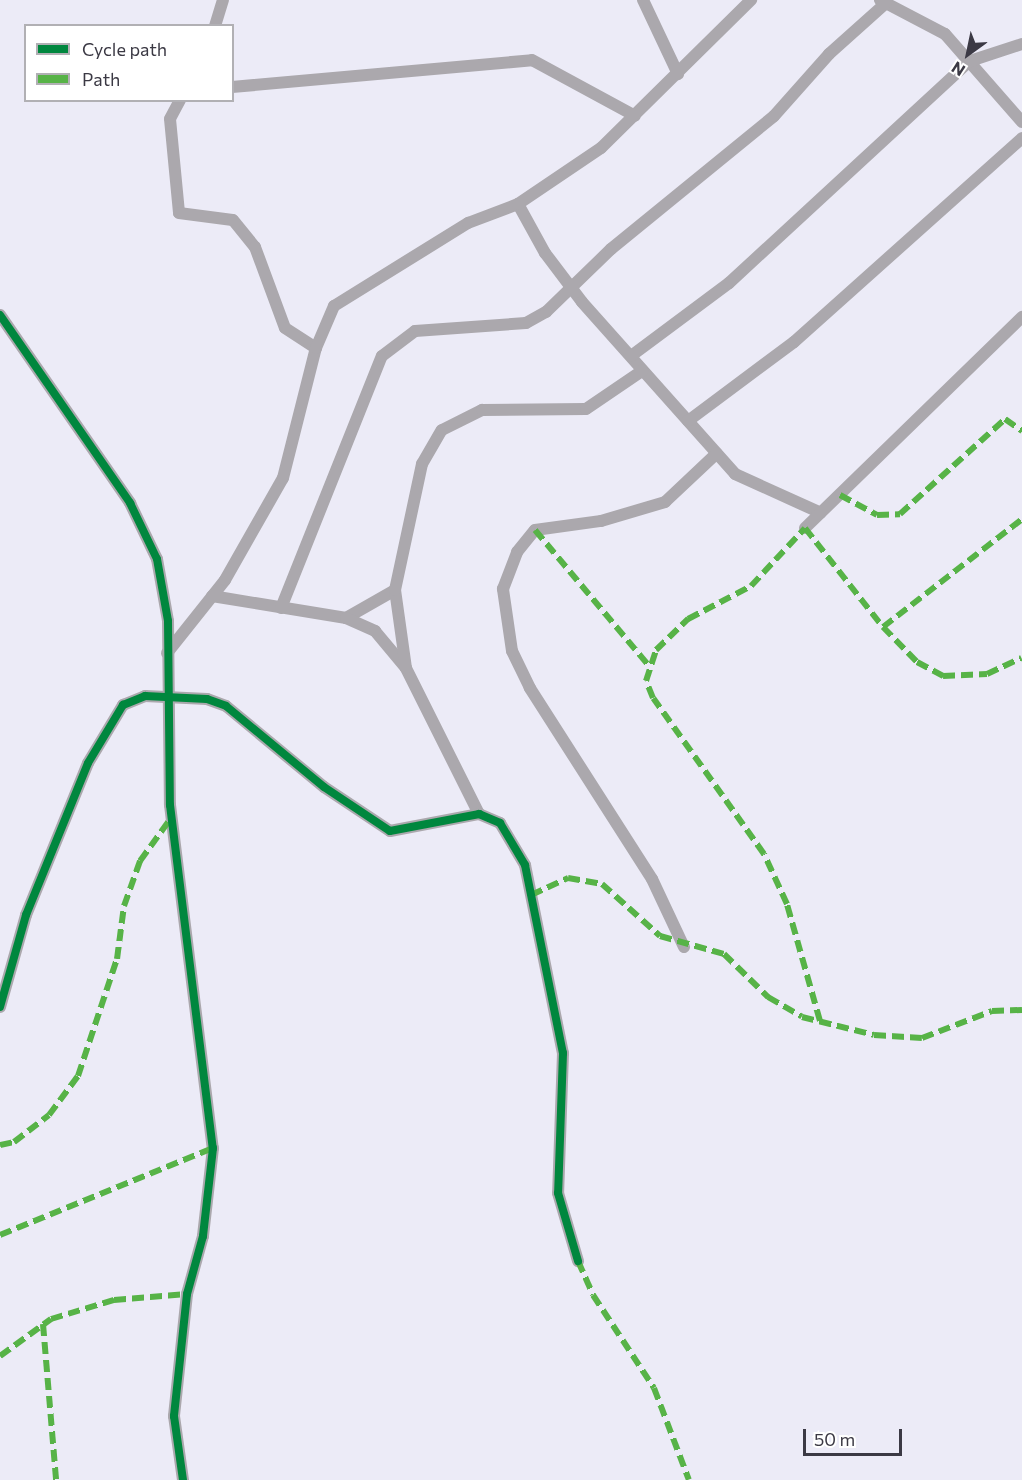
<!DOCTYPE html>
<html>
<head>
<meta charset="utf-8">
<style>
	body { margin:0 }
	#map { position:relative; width:1022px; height:1480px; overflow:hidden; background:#ecebf7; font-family:Commissioner,sans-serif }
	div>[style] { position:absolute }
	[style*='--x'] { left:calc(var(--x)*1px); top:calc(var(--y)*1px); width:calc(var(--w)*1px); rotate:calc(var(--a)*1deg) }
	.street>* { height:12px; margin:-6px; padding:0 6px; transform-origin:6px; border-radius:6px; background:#aba8ad }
	.quiet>* { height:6px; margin-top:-3px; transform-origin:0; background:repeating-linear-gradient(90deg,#57b347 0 12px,transparent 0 18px) }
	.cycleway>* { height:8px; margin:-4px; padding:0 4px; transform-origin:4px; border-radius:4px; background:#00873e }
	span { translate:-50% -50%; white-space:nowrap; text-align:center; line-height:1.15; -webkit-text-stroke:4.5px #fff; paint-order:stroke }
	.legend { position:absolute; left:24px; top:24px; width:210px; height:78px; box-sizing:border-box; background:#fff; border:2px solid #b1b0b4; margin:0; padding:8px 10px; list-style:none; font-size:18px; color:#3b3944 }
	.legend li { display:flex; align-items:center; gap:12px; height:30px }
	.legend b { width:30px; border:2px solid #b1b0b4 }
	.north { position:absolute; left:938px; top:24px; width:60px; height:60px; -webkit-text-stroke:4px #fff; paint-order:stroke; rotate:213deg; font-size:16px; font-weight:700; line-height:24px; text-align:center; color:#3b3944 }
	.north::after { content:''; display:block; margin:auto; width:21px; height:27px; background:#3b3944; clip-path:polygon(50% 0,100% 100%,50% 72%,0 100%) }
	.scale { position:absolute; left:803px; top:1429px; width:99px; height:27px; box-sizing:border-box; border:3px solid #3b3944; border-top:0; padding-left:8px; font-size:18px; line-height:21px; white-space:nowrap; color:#3b3944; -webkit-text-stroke:4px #fff; paint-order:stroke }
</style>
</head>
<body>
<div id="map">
	<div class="street">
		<div style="--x:643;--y:0;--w:82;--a:64.7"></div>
		<div style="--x:880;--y:0;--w:73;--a:27.6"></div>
		<div style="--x:945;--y:34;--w:117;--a:48.8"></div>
		<div style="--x:215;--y:26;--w:27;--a:-73"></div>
		<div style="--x:232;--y:87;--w:301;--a:-5.1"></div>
		<div style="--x:532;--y:60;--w:117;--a:28.5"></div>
		<div style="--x:180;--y:100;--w:21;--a:118"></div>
		<div style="--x:170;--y:119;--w:94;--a:84.5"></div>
		<div style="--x:179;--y:213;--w:54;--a:7.4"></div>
		<div style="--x:233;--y:220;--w:35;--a:51"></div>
		<div style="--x:255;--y:247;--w:86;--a:69.7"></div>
		<div style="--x:285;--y:328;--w:37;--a:33"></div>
		<div style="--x:518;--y:204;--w:56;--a:61.1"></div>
		<div style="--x:545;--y:253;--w:61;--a:52.9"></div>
		<div style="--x:582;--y:302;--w:230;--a:48.3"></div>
		<div style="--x:735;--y:474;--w:94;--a:24.4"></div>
		<div style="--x:0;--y:315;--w:229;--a:55.3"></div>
		<div style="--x:130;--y:503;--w:62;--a:64.3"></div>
		<div style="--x:157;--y:559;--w:63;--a:79.9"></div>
		<div style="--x:168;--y:621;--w:184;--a:89.4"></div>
		<div style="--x:170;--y:805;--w:346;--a:82.9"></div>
		<div style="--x:213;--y:1148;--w:89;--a:96.5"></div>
		<div style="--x:203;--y:1236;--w:60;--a:105.4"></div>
		<div style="--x:187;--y:1294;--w:123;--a:96.1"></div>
		<div style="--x:174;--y:1416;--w:65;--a:82"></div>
		<div style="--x:631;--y:356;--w:122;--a:-36.7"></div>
		<div style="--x:729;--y:283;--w:328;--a:-42.7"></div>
		<div style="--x:970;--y:61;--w:55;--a:-18.1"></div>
		<div style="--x:688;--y:421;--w:132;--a:-36.7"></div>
		<div style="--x:794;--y:342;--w:306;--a:-41.8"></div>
		<div style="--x:805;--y:528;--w:303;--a:-44.2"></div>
		<div style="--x:212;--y:596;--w:136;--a:9.3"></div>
		<div style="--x:346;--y:618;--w:56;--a:-29.7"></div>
		<div style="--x:281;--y:608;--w:271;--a:-68.2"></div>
		<div style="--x:382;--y:356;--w:41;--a:-37.1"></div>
		<div style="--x:415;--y:331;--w:111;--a:-4.1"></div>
		<div style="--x:526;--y:323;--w:23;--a:-29"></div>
		<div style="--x:546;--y:312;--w:91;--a:-44.1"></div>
		<div style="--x:611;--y:249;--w:210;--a:-39.2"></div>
		<div style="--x:774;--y:116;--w:83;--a:-48.4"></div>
		<div style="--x:829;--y:54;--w:76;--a:-41.8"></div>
		<div style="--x:346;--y:618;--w:32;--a:24"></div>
		<div style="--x:375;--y:631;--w:48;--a:50"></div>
		<div style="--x:167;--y:653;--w:93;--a:-51.5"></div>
		<div style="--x:225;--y:580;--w:117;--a:-60.4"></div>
		<div style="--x:283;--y:478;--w:134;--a:-75.8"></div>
		<div style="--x:316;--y:348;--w:46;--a:-66.8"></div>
		<div style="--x:334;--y:306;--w:158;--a:-31.8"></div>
		<div style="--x:468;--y:223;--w:53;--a:-20.8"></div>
		<div style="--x:518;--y:204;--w:100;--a:-34"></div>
		<div style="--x:601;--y:148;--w:211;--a:-44.6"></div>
		<div style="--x:479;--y:814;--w:163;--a:-116.6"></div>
		<div style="--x:406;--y:668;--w:79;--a:-98"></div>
		<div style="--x:395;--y:590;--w:129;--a:-77.9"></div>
		<div style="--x:422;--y:464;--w:39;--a:-60"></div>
		<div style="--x:442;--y:430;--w:45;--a:-26.6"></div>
		<div style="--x:482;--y:410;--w:104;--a:-0.6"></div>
		<div style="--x:586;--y:409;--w:68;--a:-34.2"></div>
		<div style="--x:684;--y:947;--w:75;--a:-115.2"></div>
		<div style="--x:652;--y:879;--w:227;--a:-122.6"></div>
		<div style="--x:530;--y:688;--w:41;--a:-115.9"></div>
		<div style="--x:512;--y:651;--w:63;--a:-98.3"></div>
		<div style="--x:503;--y:589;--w:40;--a:-69"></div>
		<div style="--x:517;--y:552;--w:28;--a:-51"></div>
		<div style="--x:535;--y:530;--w:67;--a:-7.8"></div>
		<div style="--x:601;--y:521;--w:67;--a:-16.5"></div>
		<div style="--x:665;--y:502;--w:71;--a:-43.3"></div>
		<div style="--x:0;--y:1007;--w:96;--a:-74.2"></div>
		<div style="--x:26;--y:915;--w:164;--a:-67.8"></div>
		<div style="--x:88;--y:763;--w:68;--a:-58.9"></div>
		<div style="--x:123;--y:705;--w:24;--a:-22"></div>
		<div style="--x:145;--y:696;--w:62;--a:2.8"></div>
		<div style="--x:207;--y:699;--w:20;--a:20"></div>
		<div style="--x:226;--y:706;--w:127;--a:39.6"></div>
		<div style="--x:324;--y:787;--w:79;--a:33.7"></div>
		<div style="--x:390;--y:831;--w:91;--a:-10.8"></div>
		<div style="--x:479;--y:814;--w:23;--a:23"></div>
		<div style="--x:500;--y:823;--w:49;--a:59.2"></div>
		<div style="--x:525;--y:865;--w:192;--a:78.6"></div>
		<div style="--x:563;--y:1053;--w:140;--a:92"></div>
		<div style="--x:558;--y:1193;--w:71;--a:73.6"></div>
	</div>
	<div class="quiet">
		<div style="--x:840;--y:495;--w:42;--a:28.4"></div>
		<div style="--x:877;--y:515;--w:23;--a:-2"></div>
		<div style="--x:900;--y:514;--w:142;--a:-42.1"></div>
		<div style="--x:1005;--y:419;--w:21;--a:35"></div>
		<div style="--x:535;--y:530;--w:179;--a:50"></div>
		<div style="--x:883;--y:627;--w:49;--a:45.8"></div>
		<div style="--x:917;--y:662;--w:30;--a:28"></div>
		<div style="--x:943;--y:676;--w:44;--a:-2.6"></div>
		<div style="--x:987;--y:674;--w:38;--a:-25"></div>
		<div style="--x:531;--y:895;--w:41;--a:-24.7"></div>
		<div style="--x:568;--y:878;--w:35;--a:10"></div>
		<div style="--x:602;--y:884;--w:78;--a:41.9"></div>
		<div style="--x:660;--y:936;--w:66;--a:15.7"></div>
		<div style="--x:724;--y:954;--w:62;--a:44.3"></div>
		<div style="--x:768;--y:997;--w:39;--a:30"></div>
		<div style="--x:802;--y:1017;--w:74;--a:14"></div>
		<div style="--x:874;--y:1035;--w:48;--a:3.6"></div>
		<div style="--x:922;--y:1038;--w:75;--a:-21.1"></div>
		<div style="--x:992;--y:1011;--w:30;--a:-2"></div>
		<div style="--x:820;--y:1021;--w:122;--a:-105.8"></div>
		<div style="--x:787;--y:904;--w:55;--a:-114.7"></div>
		<div style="--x:764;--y:854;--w:191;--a:-125.4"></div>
		<div style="--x:653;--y:698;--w:18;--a:-112"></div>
		<div style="--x:646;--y:681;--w:33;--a:-72"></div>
		<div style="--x:656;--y:650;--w:45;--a:-44.1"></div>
		<div style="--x:688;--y:619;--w:71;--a:-27.6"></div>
		<div style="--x:751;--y:586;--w:79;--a:-47"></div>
		<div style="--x:805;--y:528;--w:126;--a:51.8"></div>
		<div style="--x:883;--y:627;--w:176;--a:-37.8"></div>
		<div style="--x:0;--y:1145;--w:14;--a:-12"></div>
		<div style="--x:14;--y:1142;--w:44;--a:-37.6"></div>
		<div style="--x:49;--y:1115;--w:49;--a:-53.4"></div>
		<div style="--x:78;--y:1076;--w:123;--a:-71.6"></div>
		<div style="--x:117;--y:959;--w:53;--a:-82.5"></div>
		<div style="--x:124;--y:906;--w:48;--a:-70.4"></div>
		<div style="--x:140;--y:861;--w:53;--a:-54.2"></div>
		<div style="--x:0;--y:1235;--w:230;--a:-22.2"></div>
		<div style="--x:578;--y:1261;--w:37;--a:66"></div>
		<div style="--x:593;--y:1295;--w:111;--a:56.7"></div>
		<div style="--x:654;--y:1388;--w:98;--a:69.2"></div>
		<div style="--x:43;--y:1324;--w:157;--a:85.2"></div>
		<div style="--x:0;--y:1356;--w:63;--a:-36"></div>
		<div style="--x:51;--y:1319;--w:66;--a:-16.8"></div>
		<div style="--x:114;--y:1300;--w:73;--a:-4.7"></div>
	</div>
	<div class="cycleway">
		<div style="--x:0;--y:315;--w:229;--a:55.3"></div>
		<div style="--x:130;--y:503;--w:62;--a:64.3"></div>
		<div style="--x:157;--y:559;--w:63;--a:79.9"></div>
		<div style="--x:168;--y:621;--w:184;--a:89.4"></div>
		<div style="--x:170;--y:805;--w:346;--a:82.9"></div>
		<div style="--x:213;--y:1148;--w:89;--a:96.5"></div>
		<div style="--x:203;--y:1236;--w:60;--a:105.4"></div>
		<div style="--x:187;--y:1294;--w:123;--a:96.1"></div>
		<div style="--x:174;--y:1416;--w:65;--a:82"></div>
		<div style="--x:0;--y:1007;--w:96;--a:-74.2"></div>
		<div style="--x:26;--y:915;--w:164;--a:-67.8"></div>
		<div style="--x:88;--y:763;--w:68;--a:-58.9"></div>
		<div style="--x:123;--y:705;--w:24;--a:-22"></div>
		<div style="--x:145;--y:696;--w:62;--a:2.8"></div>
		<div style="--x:207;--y:699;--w:20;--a:20"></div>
		<div style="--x:226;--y:706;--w:127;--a:39.6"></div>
		<div style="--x:324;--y:787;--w:79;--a:33.7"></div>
		<div style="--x:390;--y:831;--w:91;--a:-10.8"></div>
		<div style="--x:479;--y:814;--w:23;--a:23"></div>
		<div style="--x:500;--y:823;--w:49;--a:59.2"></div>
		<div style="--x:525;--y:865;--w:192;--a:78.6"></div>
		<div style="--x:563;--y:1053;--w:140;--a:92"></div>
		<div style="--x:558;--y:1193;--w:71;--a:73.6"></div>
	</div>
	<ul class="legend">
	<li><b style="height:8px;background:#00873e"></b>Cycle path</li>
	<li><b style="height:8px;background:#57b347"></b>Path</li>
	</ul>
	<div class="north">N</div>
	<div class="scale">50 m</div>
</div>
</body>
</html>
